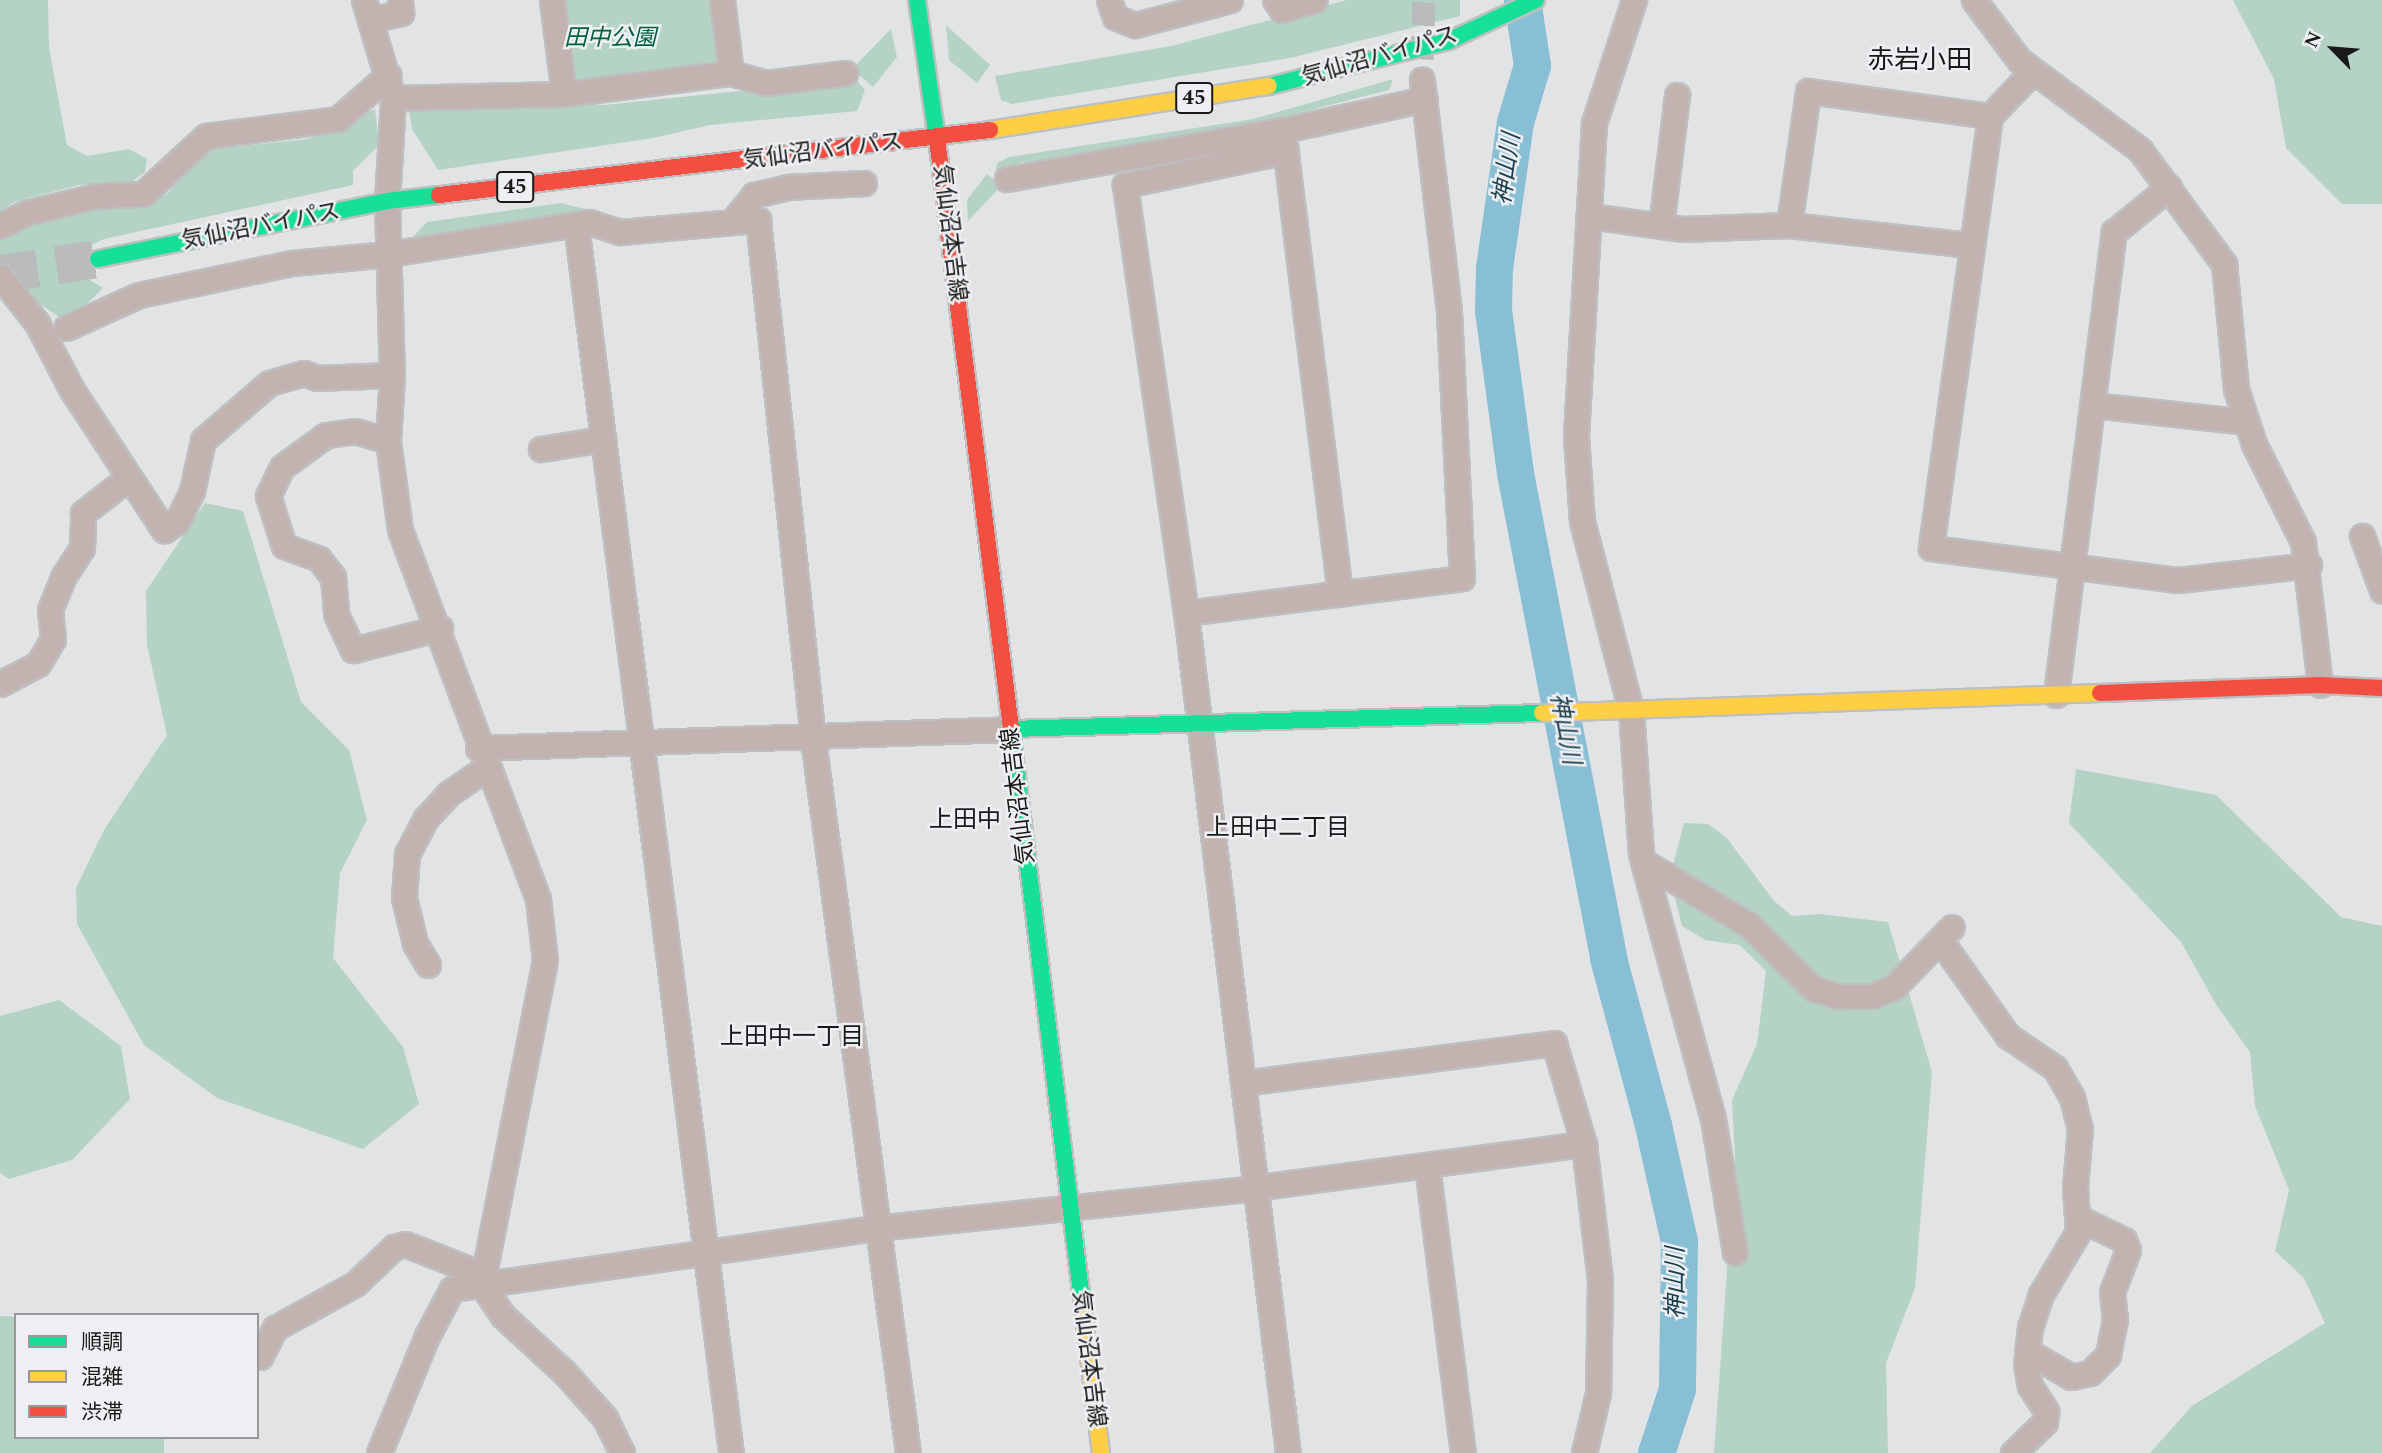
<!DOCTYPE html>
<html>
<head>
<meta charset="utf-8">
<style>
	body { margin:0 }
	#map { position:relative; width:2382px; height:1453px; overflow:hidden; background:#e2e3e4; font-family:Spectral,"Noto Sans JP",serif }
	div>[style] { position:absolute }
	[style*='--x'] { left:calc(var(--x)*1px); top:calc(var(--y)*1px); width:calc(var(--w)*1px); rotate:calc(var(--a)*1deg) }
	.green>* { inset:0; background:#b4d3c4 }
	.river>* { height:37px; margin:-18.5px; padding:0 18.5px; transform-origin:18.5px; border-radius:18.5px; background:#88bfd5 }
	.street-tunnel>* { height:23px; margin-top:-11.5px; transform-origin:0; background:repeating-linear-gradient(90deg,#babbbc 0 23px,transparent 0 34px) }
	.highway-tunnel>* { height:38px; margin-top:-19px; transform-origin:0; background:repeating-linear-gradient(90deg,#babbbc 0 38px,transparent 0 57px) }
	.roads { filter:drop-shadow(2px 0 #bebfc0) drop-shadow(-2px 0 #bebfc0) drop-shadow(0 2px #bebfc0) drop-shadow(0 -2px #bebfc0) }
	.street>* { height:23px; margin:-11.5px; padding:0 11.5px; transform-origin:11.5px; border-radius:11.5px; background:#c2b2b0 }
	.fast>* { height:16px; margin:-8px; padding:0 8px; transform-origin:8px; border-radius:8px; background:#16e098 }
	.slow>* { height:16px; margin:-8px; padding:0 8px; transform-origin:8px; border-radius:8px; background:#ffcf43 }
	.jam>* { height:16px; margin:-8px; padding:0 8px; transform-origin:8px; border-radius:8px; background:#f24e42 }
	span { translate:-50% -50%; white-space:nowrap; text-align:center; line-height:1.15; -webkit-text-stroke:5px #eeeff2; paint-order:stroke }
	.shield-label span { padding:2px 5px; background:#eeeff2; border:2px solid; border-radius:5px; -webkit-text-stroke-width:0 }
	.shield-label { font-size:21px; color:#19191a; font-weight:700 }
	.park-label { font-size:23px; color:#006141; font-style:italic }
	.street-label { font-size:23px; color:#19191a }
	.water-label { font-size:24px; color:#1b3f4c; font-style:italic }
	.neighbourhood-label { font-size:24px; color:#19191a }
	.quarter-label { font-size:26px; color:#19191a }
	.legend { position:absolute; left:14px; top:1313px; width:245px; height:126px; box-sizing:border-box; background:#eeeff2; border:2px solid #99999c; margin:0; padding:9px 12px; list-style:none; font-size:21px; color:#19191a }
	.legend li { display:flex; align-items:center; gap:14px; height:35px }
	.legend b { width:35px; border:2px solid #99999c }
	.north { position:absolute; left:2298px; top:14px; width:70px; height:70px; -webkit-text-stroke:5px #eeeff2; paint-order:stroke; rotate:295deg; font-size:19px; font-weight:700; line-height:28px; text-align:center; color:#19191a }
	.north::after { content:''; display:block; margin:auto; width:24px; height:32px; background:#19191a; clip-path:polygon(50% 0,100% 100%,50% 72%,0 100%) }
</style>
</head>
<body>
<div id="map">
	<div class="green">
		<div style="clip-path:polygon(0 0,48px 0,49px 48px,67px 145px,87px 156px,129px 149px,147px 159px,145px 172px,130px 183px,79px 185px,14px 202px,0 212px)"></div>
		<div style="clip-path:polygon(563px 0,716px 0,724px 63px,572px 83px)"></div>
		<div style="clip-path:polygon(1347px 0,1460px 0,1460px 16px,1290px 58px,1012px 104px,1001px 100px,995px 76px,1171px 46px)"></div>
		<div style="clip-path:polygon(2233px 0,2382px 0,2382px 204px,2342px 204px,2286px 148px,2274px 79px)"></div>
		<div style="clip-path:polygon(946px 25px,990px 65px,977px 83px,949px 60px)"></div>
		<div style="clip-path:polygon(891px 29px,897px 57px,873px 87px,852px 69px)"></div>
		<div style="clip-path:polygon(853px 76px,865px 90px,857px 111px,710px 125px,653px 138px,438px 170px,412px 129px,409px 110px,559px 102px,604px 105px,838px 81px)"></div>
		<div style="clip-path:polygon(1393px 79px,1389px 90px,1275px 119px,1064px 161px,1022px 162px,1003px 173px,996px 170px,997px 163px,1009px 157px,1253px 119px)"></div>
		<div style="clip-path:polygon(375px 109px,379px 145px,353px 171px,353px 185px,104px 239px,79px 251px,75px 271px,103px 288px,68px 323px,28px 296px,0 255px,0 238px,9px 221px,166px 195px,205px 150px,308px 139px)"></div>
		<div style="clip-path:polygon(987px 174px,1001px 186px,968px 221px,967px 200px)"></div>
		<div style="clip-path:polygon(561px 203px,597px 212px,411px 239px,427px 222px)"></div>
		<div style="clip-path:polygon(205px 503px,243px 511px,301px 702px,349px 750px,367px 820px,340px 873px,333px 958px,403px 1047px,419px 1104px,363px 1149px,217px 1098px,144px 1045px,77px 924px,76px 888px,104px 830px,167px 735px,147px 645px,146px 591px)"></div>
		<div style="clip-path:polygon(2076px 769px,2216px 795px,2341px 917px,2382px 926px,2382px 1453px,2150px 1453px,2192px 1406px,2325px 1323px,2304px 1278px,2275px 1251px,2289px 1190px,2255px 1106px,2250px 1052px,2217px 1006px,2181px 942px,2069px 823px)"></div>
		<div style="clip-path:polygon(1684px 823px,1708px 824px,1726px 837px,1774px 901px,1792px 916px,1820px 914px,1888px 922px,1932px 1072px,1915px 1288px,1886px 1363px,1888px 1453px,1714px 1453px,1735px 1158px,1732px 1100px,1757px 1044px,1766px 971px,1740px 945px,1705px 940px,1682px 926px,1670px 876px)"></div>
		<div style="clip-path:polygon(59px 1000px,121px 1046px,130px 1099px,72px 1160px,9px 1179px,0 1173px,0 1016px)"></div>
		<div style="clip-path:polygon(0 1316px,16px 1317px,16px 1437px,164px 1437px,164px 1453px,0 1453px)"></div>
	</div>
	<div class="river">
		<div style="--x:1522;--y:0;--w:66;--a:81.3"></div>
		<div style="--x:1532;--y:65;--w:59;--a:106.6"></div>
		<div style="--x:1515;--y:122;--w:147;--a:98.2"></div>
		<div style="--x:1494;--y:267;--w:43;--a:91.3"></div>
		<div style="--x:1493;--y:310;--w:164;--a:82.3"></div>
		<div style="--x:1515;--y:473;--w:494;--a:79.1"></div>
		<div style="--x:1608;--y:958;--w:173;--a:74.9"></div>
		<div style="--x:1653;--y:1125;--w:119;--a:77.4"></div>
		<div style="--x:1679;--y:1241;--w:148;--a:90.8"></div>
		<div style="--x:1677;--y:1389;--w:67;--a:108.2"></div>
	</div>
	<div class="street-tunnel">
		<div style="--x:1422;--y:59;--w:59;--a:-88.1"></div>
	</div>
	<div class="highway-tunnel">
		<div style="--x:0;--y:274;--w:99;--a:-8.7"></div>
	</div>
	<div class="roads">
		<div class="street">
			<div style="--x:364;--y:0;--w:102;--a:73.5"></div>
			<div style="--x:393;--y:98;--w:103;--a:93.3"></div>
			<div style="--x:387;--y:201;--w:174;--a:88.4"></div>
			<div style="--x:392;--y:375;--w:66;--a:93.5"></div>
			<div style="--x:388;--y:441;--w:90;--a:82.3"></div>
			<div style="--x:400;--y:530;--w:394;--a:69.5"></div>
			<div style="--x:538;--y:899;--w:61;--a:83.5"></div>
			<div style="--x:545;--y:960;--w:331;--a:101"></div>
			<div style="--x:482;--y:1285;--w:37;--a:56"></div>
			<div style="--x:503;--y:1316;--w:83;--a:42.6"></div>
			<div style="--x:564;--y:1372;--w:62;--a:48.3"></div>
			<div style="--x:605;--y:1418;--w:39;--a:64"></div>
			<div style="--x:1109;--y:0;--w:18;--a:71"></div>
			<div style="--x:1115;--y:17;--w:22;--a:22"></div>
			<div style="--x:1135;--y:25;--w:98;--a:-14.7"></div>
			<div style="--x:1275;--y:0;--w:12;--a:55"></div>
			<div style="--x:1282;--y:10;--w:34;--a:-17"></div>
			<div style="--x:1634;--y:0;--w:129;--a:108"></div>
			<div style="--x:1594;--y:123;--w:314;--a:93.3"></div>
			<div style="--x:1576;--y:436;--w:85;--a:86"></div>
			<div style="--x:1582;--y:521;--w:196;--a:75.5"></div>
			<div style="--x:1631;--y:711;--w:143;--a:86"></div>
			<div style="--x:1641;--y:854;--w:275;--a:74.8"></div>
			<div style="--x:1713;--y:1119;--w:135;--a:80.6"></div>
			<div style="--x:1974;--y:0;--w:75;--a:53.1"></div>
			<div style="--x:2019;--y:60;--w:151;--a:36.6"></div>
			<div style="--x:2140;--y:150;--w:142;--a:53.6"></div>
			<div style="--x:2224;--y:264;--w:126;--a:84.5"></div>
			<div style="--x:2236;--y:389;--w:58;--a:71.9"></div>
			<div style="--x:2254;--y:444;--w:110;--a:63.4"></div>
			<div style="--x:2303;--y:542;--w:144;--a:83.2"></div>
			<div style="--x:373;--y:19;--w:29;--a:-12"></div>
			<div style="--x:401;--y:13;--w:13;--a:-94"></div>
			<div style="--x:2033;--y:71;--w:62;--a:133.7"></div>
			<div style="--x:1990;--y:116;--w:436;--a:97.8"></div>
			<div style="--x:1931;--y:548;--w:249;--a:7.4"></div>
			<div style="--x:2178;--y:580;--w:132;--a:-6.5"></div>
			<div style="--x:731;--y:73;--w:36;--a:16"></div>
			<div style="--x:766;--y:83;--w:80;--a:-7.2"></div>
			<div style="--x:564;--y:94;--w:168;--a:-7.2"></div>
			<div style="--x:731;--y:73;--w:74;--a:-97"></div>
			<div style="--x:393;--y:98;--w:171;--a:-1.3"></div>
			<div style="--x:564;--y:94;--w:95;--a:-97.3"></div>
			<div style="--x:1286;--y:151;--w:165;--a:168.1"></div>
			<div style="--x:1125;--y:185;--w:432;--a:81.9"></div>
			<div style="--x:1186;--y:613;--w:846;--a:83.08"></div>
			<div style="--x:1007;--y:179;--w:280;--a:-10.1"></div>
			<div style="--x:1590;--y:216;--w:93;--a:8"></div>
			<div style="--x:1682;--y:229;--w:107;--a:-2.1"></div>
			<div style="--x:1789;--y:225;--w:183;--a:6.3"></div>
			<div style="--x:732;--y:222;--w:35;--a:-51"></div>
			<div style="--x:754;--y:195;--w:35;--a:-13"></div>
			<div style="--x:788;--y:187;--w:76;--a:-3"></div>
			<div style="--x:576;--y:224;--w:1239;--a:82.81"></div>
			<div style="--x:1789;--y:225;--w:135;--a:-81.9"></div>
			<div style="--x:1808;--y:91;--w:184;--a:7.8"></div>
			<div style="--x:0;--y:226;--w:29;--a:-27"></div>
			<div style="--x:26;--y:213;--w:71;--a:-13.8"></div>
			<div style="--x:95;--y:196;--w:48;--a:-2.4"></div>
			<div style="--x:143;--y:194;--w:86;--a:-42.6"></div>
			<div style="--x:206;--y:136;--w:133;--a:-7.3"></div>
			<div style="--x:338;--y:119;--w:67;--a:-41.3"></div>
			<div style="--x:1661;--y:226;--w:132;--a:-83"></div>
			<div style="--x:0;--y:276;--w:60;--a:51.8"></div>
			<div style="--x:37;--y:323;--w:76;--a:62.4"></div>
			<div style="--x:72;--y:390;--w:168;--a:56.7"></div>
			<div style="--x:164;--y:530;--w:15;--a:-32"></div>
			<div style="--x:177;--y:522;--w:34;--a:-64"></div>
			<div style="--x:192;--y:491;--w:52;--a:-77.8"></div>
			<div style="--x:203;--y:440;--w:87;--a:-40.8"></div>
			<div style="--x:269;--y:383;--w:36;--a:-16"></div>
			<div style="--x:304;--y:373;--w:14;--a:21"></div>
			<div style="--x:317;--y:378;--w:75;--a:-2.3"></div>
			<div style="--x:66;--y:328;--w:80;--a:-24.3"></div>
			<div style="--x:139;--y:295;--w:156;--a:-11.8"></div>
			<div style="--x:292;--y:263;--w:97;--a:-5.3"></div>
			<div style="--x:389;--y:254;--w:203;--a:-9.1"></div>
			<div style="--x:589;--y:222;--w:33;--a:18"></div>
			<div style="--x:620;--y:232;--w:139;--a:-5"></div>
			<div style="--x:758;--y:220;--w:522;--a:83.95"></div>
			<div style="--x:813;--y:739;--w:720;--a:82.42"></div>
			<div style="--x:2093;--y:405;--w:154;--a:6.3"></div>
			<div style="--x:388;--y:441;--w:34;--a:-163"></div>
			<div style="--x:355;--y:431;--w:29;--a:172"></div>
			<div style="--x:326;--y:435;--w:54;--a:144"></div>
			<div style="--x:282;--y:467;--w:32;--a:116"></div>
			<div style="--x:268;--y:496;--w:52;--a:72.3"></div>
			<div style="--x:284;--y:546;--w:37;--a:20"></div>
			<div style="--x:319;--y:559;--w:23;--a:52"></div>
			<div style="--x:333;--y:577;--w:37;--a:85"></div>
			<div style="--x:336;--y:614;--w:40;--a:65"></div>
			<div style="--x:353;--y:650;--w:90;--a:-14.2"></div>
			<div style="--x:541;--y:449;--w:63;--a:-9.2"></div>
			<div style="--x:2362;--y:536;--w:58;--a:69.7"></div>
			<div style="--x:1340;--y:594;--w:467;--a:-97"></div>
			<div style="--x:1283;--y:130;--w:145;--a:-12.3"></div>
			<div style="--x:1186;--y:613;--w:278;--a:-7.2"></div>
			<div style="--x:1462;--y:578;--w:267;--a:-92.8"></div>
			<div style="--x:1449;--y:311;--w:233;--a:-96.7"></div>
			<div style="--x:0;--y:684;--w:43;--a:-27.8"></div>
			<div style="--x:38;--y:664;--w:29;--a:-59"></div>
			<div style="--x:53;--y:639;--w:29;--a:-96"></div>
			<div style="--x:50;--y:610;--w:35;--a:-68"></div>
			<div style="--x:63;--y:577;--w:35;--a:-57"></div>
			<div style="--x:82;--y:548;--w:35;--a:-88"></div>
			<div style="--x:83;--y:513;--w:58;--a:-38"></div>
			<div style="--x:2056;--y:695;--w:467;--a:-82.9"></div>
			<div style="--x:2114;--y:232;--w:71;--a:-39.3"></div>
			<div style="--x:478;--y:748;--w:533;--a:-2.04"></div>
			<div style="--x:1644;--y:862;--w:122;--a:31"></div>
			<div style="--x:1749;--y:925;--w:91;--a:44.6"></div>
			<div style="--x:1814;--y:989;--w:26;--a:16"></div>
			<div style="--x:1839;--y:996;--w:33;--a:0"></div>
			<div style="--x:1872;--y:996;--w:24;--a:-22"></div>
			<div style="--x:1894;--y:987;--w:83;--a:-46"></div>
			<div style="--x:1940;--y:940;--w:118;--a:54.7"></div>
			<div style="--x:2008;--y:1036;--w:57;--a:34.2"></div>
			<div style="--x:2055;--y:1068;--w:34;--a:60"></div>
			<div style="--x:2072;--y:1097;--w:32;--a:76"></div>
			<div style="--x:2080;--y:1128;--w:59;--a:94.8"></div>
			<div style="--x:2075;--y:1187;--w:45;--a:86.2"></div>
			<div style="--x:2078;--y:1232;--w:72;--a:120.8"></div>
			<div style="--x:2041;--y:1294;--w:35;--a:108"></div>
			<div style="--x:2030;--y:1327;--w:37;--a:96"></div>
			<div style="--x:2026;--y:1364;--w:22;--a:80"></div>
			<div style="--x:2030;--y:1386;--w:30;--a:57"></div>
			<div style="--x:2046;--y:1411;--w:11;--a:95"></div>
			<div style="--x:2045;--y:1422;--w:45;--a:135.9"></div>
			<div style="--x:428;--y:965;--w:26;--a:-121"></div>
			<div style="--x:415;--y:943;--w:46;--a:-103.7"></div>
			<div style="--x:404;--y:898;--w:44;--a:-86.1"></div>
			<div style="--x:407;--y:854;--w:41;--a:-62.2"></div>
			<div style="--x:426;--y:818;--w:33;--a:-47"></div>
			<div style="--x:448;--y:794;--w:46;--a:-34.4"></div>
			<div style="--x:1243;--y:1083;--w:314;--a:-7.3"></div>
			<div style="--x:1554;--y:1043;--w:105;--a:73.5"></div>
			<div style="--x:1584;--y:1144;--w:138;--a:83.3"></div>
			<div style="--x:1600;--y:1281;--w:112;--a:91"></div>
			<div style="--x:1598;--y:1393;--w:62;--a:103.1"></div>
			<div style="--x:1427;--y:1165;--w:290;--a:82.9"></div>
			<div style="--x:2027;--y:1351;--w:51;--a:30.6"></div>
			<div style="--x:2071;--y:1377;--w:19;--a:-12"></div>
			<div style="--x:2090;--y:1373;--w:25;--a:-45"></div>
			<div style="--x:2108;--y:1355;--w:36;--a:-79"></div>
			<div style="--x:2115;--y:1320;--w:28;--a:-96"></div>
			<div style="--x:2112;--y:1292;--w:45;--a:-69.1"></div>
			<div style="--x:2128;--y:1250;--w:11;--a:-112"></div>
			<div style="--x:2124;--y:1240;--w:51;--a:-154.4"></div>
			<div style="--x:260;--y:1357;--w:33;--a:-63"></div>
			<div style="--x:275;--y:1328;--w:91;--a:-28.8"></div>
			<div style="--x:355;--y:1284;--w:54;--a:-43.5"></div>
			<div style="--x:394;--y:1247;--w:11;--a:-15"></div>
			<div style="--x:405;--y:1244;--w:85;--a:21.4"></div>
			<div style="--x:379;--y:1453;--w:126;--a:-67.7"></div>
			<div style="--x:427;--y:1336;--w:53;--a:-62"></div>
			<div style="--x:452;--y:1289;--w:427;--a:-8.2"></div>
			<div style="--x:875;--y:1228;--w:380;--a:-6"></div>
			<div style="--x:1253;--y:1188;--w:334;--a:-7.6"></div>
		</div>
		<div class="fast">
			<div style="--x:917;--y:0;--w:140;--a:81.8"></div>
			<div style="--x:1269;--y:86;--w:185;--a:-14.1"></div>
			<div style="--x:1448;--y:41;--w:97;--a:-25"></div>
			<div style="--x:98;--y:259;--w:295;--a:-11.3"></div>
			<div style="--x:387;--y:201;--w:52;--a:-6.6"></div>
			<div style="--x:1011;--y:728;--w:594;--a:82.93"></div>
			<div style="--x:1011;--y:729;--w:531;--a:-1.73"></div>
		</div>
		<div class="slow">
			<div style="--x:990;--y:130;--w:282;--a:-9"></div>
			<div style="--x:1542;--y:713;--w:558;--a:-2.05"></div>
			<div style="--x:1084;--y:1317;--w:137;--a:82.9"></div>
		</div>
		<div class="jam">
			<div style="--x:937;--y:139;--w:594;--a:82.84"></div>
			<div style="--x:439;--y:195;--w:555;--a:-6.73"></div>
			<div style="--x:2100;--y:693;--w:220;--a:-2.1"></div>
			<div style="--x:2320;--y:685;--w:62;--a:2.8"></div>
		</div>
	</div>
	<div class="shield-label">
		<span style="left:1194px;top:98px">45</span>
		<span style="left:515px;top:187px">45</span>
	</div>
	<div class="park-label">
		<span style="left:610px;top:39px">田中公園</span>
	</div>
	<div class="street-label">
		<span style="left:1380px;top:57px;rotate:-16deg">気仙沼バイパス</span>
		<span style="left:823px;top:152px;rotate:-7deg">気仙沼バイパス</span>
		<span style="left:261px;top:227px;rotate:-11deg">気仙沼バイパス</span>
		<span style="left:949px;top:233px;rotate:83deg">気仙沼本吉線</span>
		<span style="left:1019px;top:796px;rotate:-97deg">気仙沼本吉線</span>
		<span style="left:1088px;top:1359px;rotate:83deg">気仙沼本吉線</span>
	</div>
	<div class="water-label">
		<span style="left:1508px;top:169px;rotate:-82deg">神山川</span>
		<span style="left:1564px;top:729px;rotate:79deg">神山川</span>
		<span style="left:1677px;top:1283px;rotate:-90deg">神山川</span>
	</div>
	<div class="neighbourhood-label">
		<span style="left:965px;top:821px">上田中</span>
		<span style="left:1278px;top:829px">上田中二丁目</span>
		<span style="left:792px;top:1038px">上田中一丁目</span>
	</div>
	<div class="quarter-label">
		<span style="left:1920px;top:61px">赤岩小田</span>
	</div>
	<ul class="legend">
	<li><b style="height:9px;background:#16e098"></b>順調</li>
	<li><b style="height:9px;background:#ffcf43"></b>混雑</li>
	<li><b style="height:9px;background:#f24e42"></b>渋滞</li>
	</ul>
	<div class="north">N</div>
</div>
</body>
</html>
